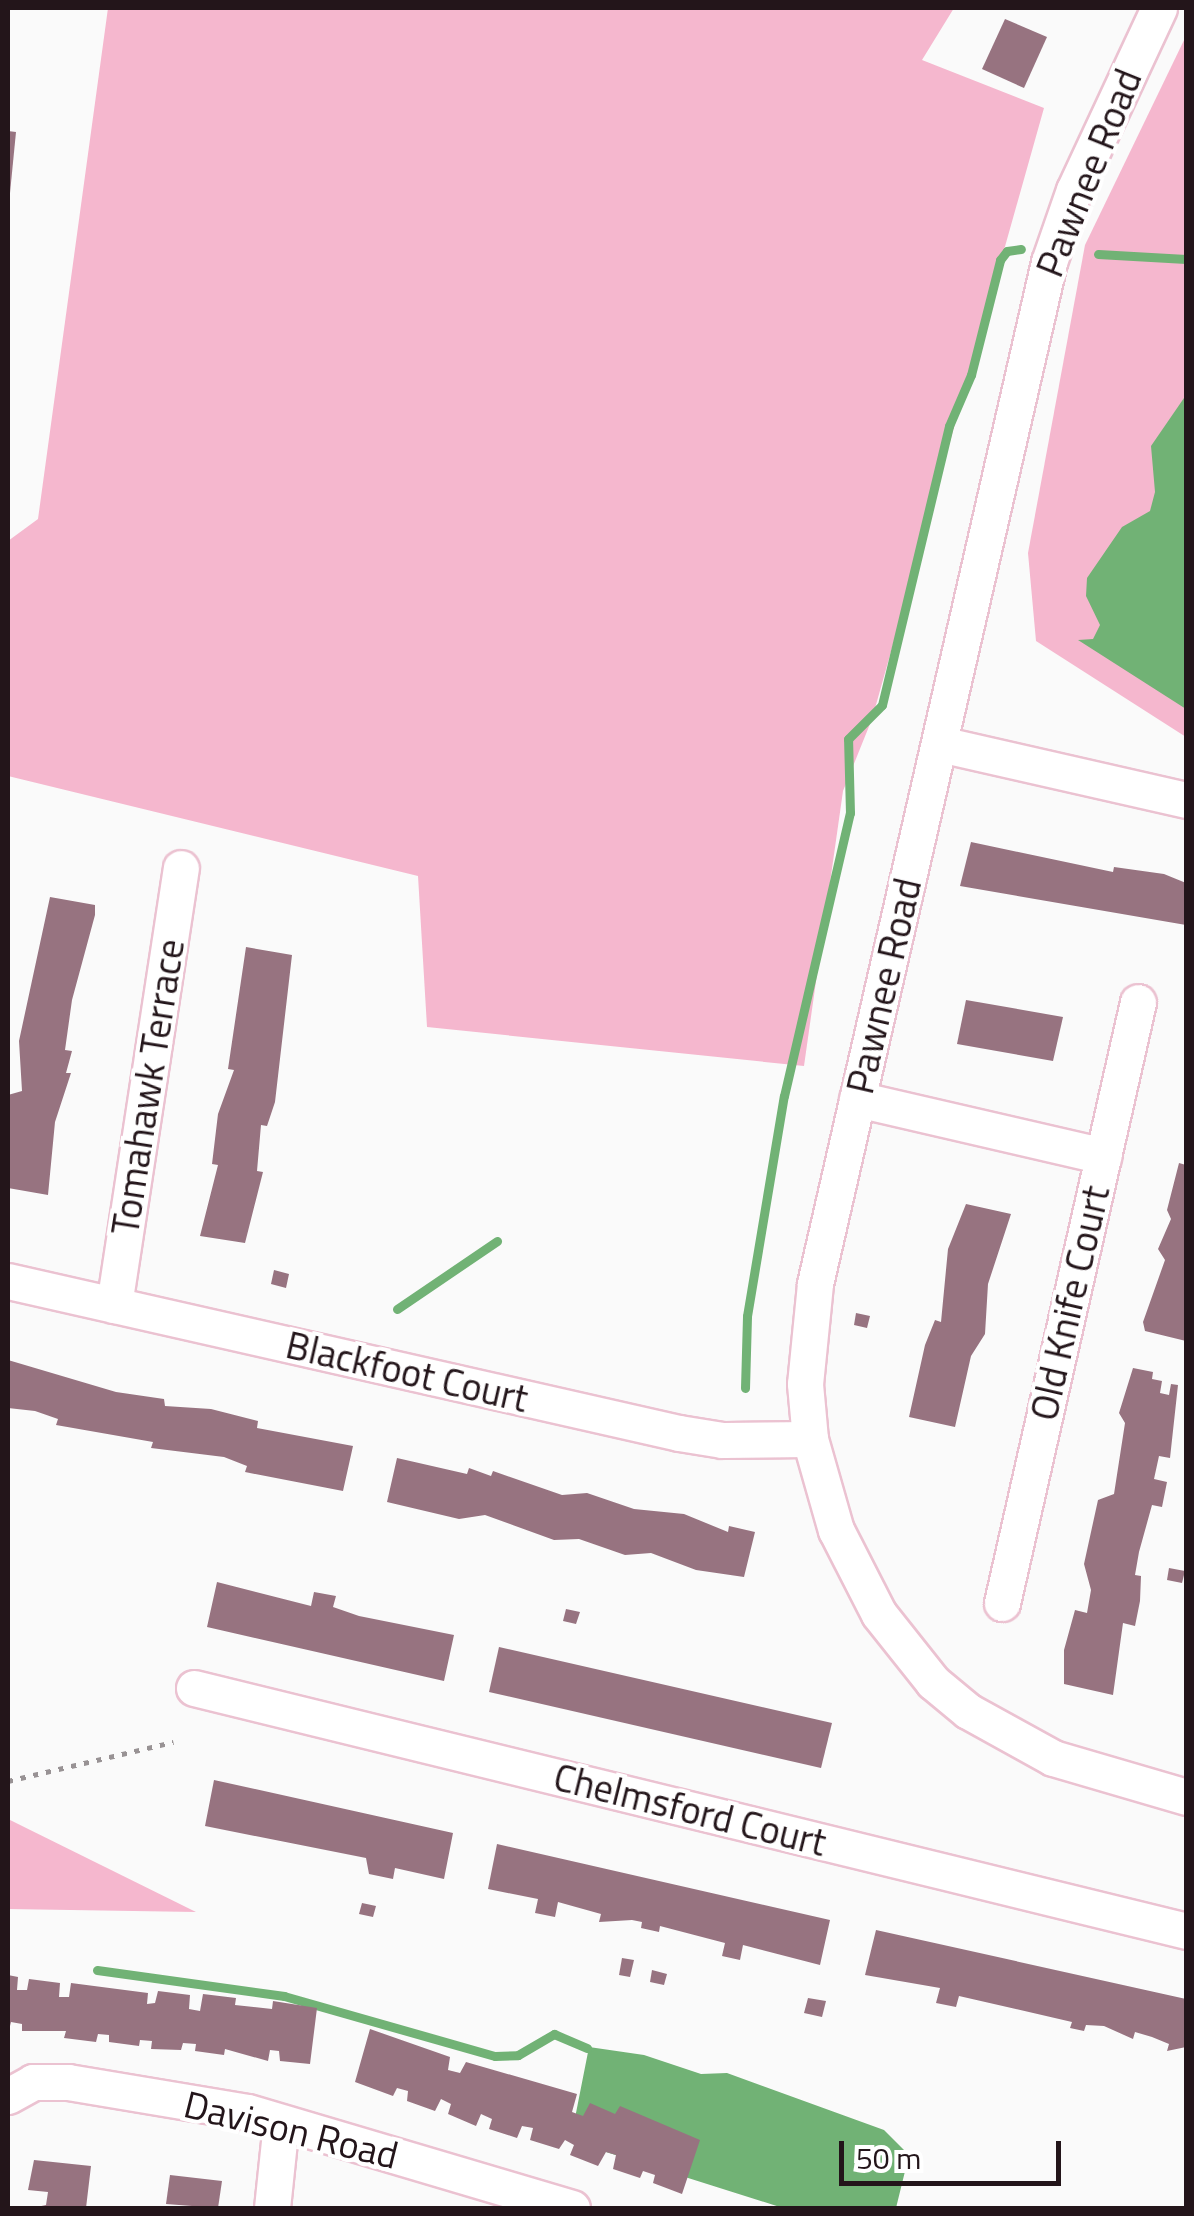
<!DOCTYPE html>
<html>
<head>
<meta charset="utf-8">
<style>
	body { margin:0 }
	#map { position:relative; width:1194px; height:2216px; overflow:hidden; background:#fafafa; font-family:"Titillium Web",sans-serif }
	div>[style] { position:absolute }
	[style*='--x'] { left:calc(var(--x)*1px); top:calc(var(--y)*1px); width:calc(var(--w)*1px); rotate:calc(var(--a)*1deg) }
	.green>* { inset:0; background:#f5b7ce }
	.water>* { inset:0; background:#71b275 }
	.stream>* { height:9px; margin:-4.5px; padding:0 4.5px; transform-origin:4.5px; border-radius:4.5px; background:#71b275 }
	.building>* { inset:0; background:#977380 }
	.path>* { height:5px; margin-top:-2.5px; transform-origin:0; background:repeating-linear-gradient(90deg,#989294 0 5px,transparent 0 13px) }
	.roads { filter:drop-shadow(2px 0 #ebc2d1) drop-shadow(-2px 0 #ebc2d1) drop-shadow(0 2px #ebc2d1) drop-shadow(0 -2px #ebc2d1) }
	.street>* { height:35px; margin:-17.5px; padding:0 17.5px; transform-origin:17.5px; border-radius:17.5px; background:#fff }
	span { translate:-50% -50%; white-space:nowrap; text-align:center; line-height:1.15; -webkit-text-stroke:8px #fff; paint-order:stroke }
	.street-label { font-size:38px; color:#23151a }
	.frame { position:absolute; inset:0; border:10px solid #23151a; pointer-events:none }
	.scale { position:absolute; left:839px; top:2141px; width:222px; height:45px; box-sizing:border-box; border:5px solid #23151a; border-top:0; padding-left:12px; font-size:30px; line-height:35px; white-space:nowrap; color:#23151a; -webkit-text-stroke:8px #fff; paint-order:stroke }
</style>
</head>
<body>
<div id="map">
	<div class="green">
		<div style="clip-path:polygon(108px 8px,954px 8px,922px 60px,1044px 108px,872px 719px,843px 791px,804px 1066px,427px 1027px,418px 876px,8px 776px,8px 541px,38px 519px)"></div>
		<div style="clip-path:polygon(1186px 36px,1186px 737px,1036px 641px,1028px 553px,1085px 245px)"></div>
		<div style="clip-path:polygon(8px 1819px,196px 1912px,8px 1909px)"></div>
	</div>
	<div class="water">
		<div style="clip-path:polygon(1184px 398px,1186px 400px,1186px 709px,1078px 640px,1093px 639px,1100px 625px,1086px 596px,1087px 578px,1122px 527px,1150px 511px,1155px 492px,1151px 446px)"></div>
		<div style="clip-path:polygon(589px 2047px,644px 2055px,701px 2074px,727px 2073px,884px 2130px,909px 2155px,896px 2208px,783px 2208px,587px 2146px,575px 2118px)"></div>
	</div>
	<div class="stream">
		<div style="--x:1098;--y:254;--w:88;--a:3.3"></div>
		<div style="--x:397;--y:1309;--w:121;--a:-34.2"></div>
		<div style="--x:745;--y:1388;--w:72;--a:-88.4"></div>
		<div style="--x:747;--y:1316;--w:223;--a:-80.5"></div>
		<div style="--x:784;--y:1096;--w:291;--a:-76.9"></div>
		<div style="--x:850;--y:813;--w:74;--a:-91.5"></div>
		<div style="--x:848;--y:739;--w:48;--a:-45"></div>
		<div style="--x:882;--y:705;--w:287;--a:-76.5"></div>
		<div style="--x:949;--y:426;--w:56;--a:-66.7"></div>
		<div style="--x:971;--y:375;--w:119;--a:-75.8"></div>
		<div style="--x:1000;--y:260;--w:11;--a:-52"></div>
		<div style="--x:1007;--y:251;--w:14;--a:-8"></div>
		<div style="--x:97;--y:1970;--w:189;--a:7.9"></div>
		<div style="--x:284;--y:1996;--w:219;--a:15.9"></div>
		<div style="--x:495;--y:2056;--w:23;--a:-2"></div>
		<div style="--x:518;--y:2055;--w:42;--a:-30.3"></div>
		<div style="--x:554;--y:2034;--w:36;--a:23"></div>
	</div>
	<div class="building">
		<div style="clip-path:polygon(1005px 19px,1047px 37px,1024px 88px,982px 69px)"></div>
		<div style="clip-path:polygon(8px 131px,16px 132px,10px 193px,8px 193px)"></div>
		<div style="clip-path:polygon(971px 842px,1113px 872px,1114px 867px,1164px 874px,1186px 883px,1186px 925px,960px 886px)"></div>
		<div style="clip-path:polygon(50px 897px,95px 905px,95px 915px,72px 1000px,65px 1050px,72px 1051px,66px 1073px,71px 1073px,55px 1122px,48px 1195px,8px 1188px,8px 1095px,22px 1091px,19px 1041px)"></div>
		<div style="clip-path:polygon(246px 947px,292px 955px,275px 1102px,267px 1126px,261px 1125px,257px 1171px,263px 1172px,245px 1243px,200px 1236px,218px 1165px,212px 1164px,218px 1114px,234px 1070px,228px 1069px)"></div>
		<div style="clip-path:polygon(966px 1000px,1063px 1017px,1053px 1061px,957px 1044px)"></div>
		<div style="clip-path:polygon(1179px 1163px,1186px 1165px,1186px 1341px,1145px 1331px,1143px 1322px,1165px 1260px,1158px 1249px,1171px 1219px,1167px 1210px)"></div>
		<div style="clip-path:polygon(966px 1204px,1011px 1214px,988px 1284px,985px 1334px,971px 1356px,955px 1427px,909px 1417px,925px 1345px,935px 1320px,941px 1322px,948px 1249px)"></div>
		<div style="clip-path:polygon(274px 1270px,289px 1274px,286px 1288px,271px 1284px)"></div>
		<div style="clip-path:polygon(856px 1313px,870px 1316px,867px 1328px,854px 1325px)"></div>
		<div style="clip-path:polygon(8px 1360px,116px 1392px,164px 1399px,165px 1406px,211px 1409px,258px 1421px,257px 1428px,353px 1446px,343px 1491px,245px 1472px,247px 1466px,224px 1457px,151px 1448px,153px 1442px,56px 1425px,58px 1419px,35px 1411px,8px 1408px)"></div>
		<div style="clip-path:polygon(1133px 1368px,1153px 1372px,1152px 1379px,1162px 1381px,1160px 1393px,1169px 1395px,1171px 1384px,1178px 1385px,1170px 1458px,1159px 1456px,1154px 1479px,1167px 1482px,1162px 1507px,1152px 1505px,1139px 1552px,1135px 1575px,1141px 1576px,1140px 1601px,1135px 1626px,1123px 1623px,1113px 1695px,1064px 1684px,1064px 1650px,1075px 1610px,1087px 1613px,1091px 1590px,1084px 1564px,1098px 1500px,1114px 1494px,1125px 1423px,1119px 1413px)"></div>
		<div style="clip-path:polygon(397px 1458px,467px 1474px,469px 1468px,491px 1476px,493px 1471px,562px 1495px,587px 1493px,634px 1509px,684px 1514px,728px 1532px,729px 1526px,755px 1532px,744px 1577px,696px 1570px,651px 1553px,625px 1555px,579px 1539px,554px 1540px,485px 1515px,459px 1519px,387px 1502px)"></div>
		<div style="clip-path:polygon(1169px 1568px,1185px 1571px,1182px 1583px,1167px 1580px)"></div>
		<div style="clip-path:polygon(217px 1582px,311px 1606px,314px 1592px,336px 1596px,333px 1607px,359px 1616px,454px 1635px,444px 1681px,207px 1627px)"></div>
		<div style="clip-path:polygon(566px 1609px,580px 1612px,576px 1624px,563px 1621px)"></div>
		<div style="clip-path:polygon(499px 1647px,832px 1723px,821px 1768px,489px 1692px)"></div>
		<div style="clip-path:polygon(214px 1780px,453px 1833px,444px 1879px,395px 1868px,393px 1879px,369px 1874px,366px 1858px,205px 1826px)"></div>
		<div style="clip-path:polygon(497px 1844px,830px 1920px,820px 1965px,743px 1945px,740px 1960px,722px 1956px,725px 1943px,660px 1926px,659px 1932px,641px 1928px,642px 1922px,632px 1920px,599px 1922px,601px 1914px,558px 1902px,555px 1917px,535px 1913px,538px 1899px,488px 1889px)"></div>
		<div style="clip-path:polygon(362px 1903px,376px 1906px,373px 1917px,359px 1914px)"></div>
		<div style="clip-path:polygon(876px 1930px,1186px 1999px,1186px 2047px,1167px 2051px,1169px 2044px,1152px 2037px,1135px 2032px,1133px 2039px,1104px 2026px,1086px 2025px,1084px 2031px,1070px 2028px,1072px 2022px,959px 1996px,956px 2007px,936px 2003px,940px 1988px,865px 1975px)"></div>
		<div style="clip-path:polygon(622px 1958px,634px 1960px,630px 1977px,619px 1975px)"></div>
		<div style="clip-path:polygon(652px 1970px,667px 1974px,664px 1985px,650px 1982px)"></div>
		<div style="clip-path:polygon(8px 1975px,18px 1977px,17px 1990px,27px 1990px,29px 1979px,60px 1983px,59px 1997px,69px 1997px,71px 1983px,148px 1993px,147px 2004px,155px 2003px,158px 1991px,190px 1995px,189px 2009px,200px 2011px,203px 1994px,236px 1998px,235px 2005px,272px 2009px,273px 2001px,317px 2008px,310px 2064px,280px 2061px,279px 2051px,270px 2050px,268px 2061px,225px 2049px,224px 2055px,195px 2051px,196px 2044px,183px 2043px,181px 2050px,151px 2049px,152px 2041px,140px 2040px,139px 2046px,109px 2042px,109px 2035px,98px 2034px,96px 2042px,64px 2038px,66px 2031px,22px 2031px,22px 2024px,11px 2022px,8px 2034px)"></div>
		<div style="clip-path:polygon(808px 1998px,826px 2001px,822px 2017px,804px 2013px)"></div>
		<div style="clip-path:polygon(370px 2029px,450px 2057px,448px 2070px,460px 2073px,466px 2062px,577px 2094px,572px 2112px,583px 2116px,590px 2103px,615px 2114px,620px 2106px,700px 2140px,682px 2194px,653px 2183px,655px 2175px,643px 2171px,640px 2178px,613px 2169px,616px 2155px,606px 2152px,598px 2166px,570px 2155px,574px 2145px,565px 2140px,559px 2149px,530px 2140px,533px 2128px,522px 2126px,517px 2138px,489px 2129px,492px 2119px,481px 2114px,476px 2126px,448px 2114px,451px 2104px,441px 2099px,435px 2111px,407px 2101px,408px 2091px,397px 2088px,393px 2096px,355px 2082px)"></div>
		<div style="clip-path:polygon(34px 2160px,91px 2166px,86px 2208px,32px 2208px,46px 2205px,48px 2192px,28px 2190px)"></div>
		<div style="clip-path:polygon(170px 2175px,222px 2181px,218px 2208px,166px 2204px)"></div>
	</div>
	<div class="path">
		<div style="--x:8;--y:1781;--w:170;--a:-13.3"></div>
	</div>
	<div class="roads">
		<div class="street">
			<div style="--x:1159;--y:8;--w:201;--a:115"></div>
			<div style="--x:1074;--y:190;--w:76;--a:109.1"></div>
			<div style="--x:1049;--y:262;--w:1048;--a:102.9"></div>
			<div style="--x:815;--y:1284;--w:100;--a:95.7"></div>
			<div style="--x:805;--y:1384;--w:55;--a:84.8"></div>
			<div style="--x:810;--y:1439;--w:95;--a:74.1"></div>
			<div style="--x:836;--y:1530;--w:94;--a:62.9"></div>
			<div style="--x:879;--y:1614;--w:87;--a:51.5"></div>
			<div style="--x:933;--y:1682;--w:45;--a:39.6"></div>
			<div style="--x:968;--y:1711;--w:97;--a:28.9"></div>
			<div style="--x:1053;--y:1758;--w:139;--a:16.3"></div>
			<div style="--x:940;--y:744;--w:252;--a:12.8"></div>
			<div style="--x:857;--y:1099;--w:253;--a:13"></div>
			<div style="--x:8;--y:1281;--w:688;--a:12.76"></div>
			<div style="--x:679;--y:1433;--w:44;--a:9.2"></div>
			<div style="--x:722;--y:1440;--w:88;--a:-0.7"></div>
			<div style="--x:114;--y:1305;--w:442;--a:-81.3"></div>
			<div style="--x:1002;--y:1603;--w:616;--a:-77.25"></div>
			<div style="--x:194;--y:1688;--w:1021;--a:13.76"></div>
			<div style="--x:8;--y:2096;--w:29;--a:-29"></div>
			<div style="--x:33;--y:2082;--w:35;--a:0"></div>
			<div style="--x:68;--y:2082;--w:182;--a:9.5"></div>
			<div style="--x:248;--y:2112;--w:338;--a:16.5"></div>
			<div style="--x:272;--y:2208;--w:86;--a:-84"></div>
		</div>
	</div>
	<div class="street-label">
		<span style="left:1089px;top:173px;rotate:-68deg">Pawnee Road</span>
		<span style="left:884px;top:986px;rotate:-77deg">Pawnee Road</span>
		<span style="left:148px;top:1087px;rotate:-81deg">Tomahawk Terrace</span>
		<span style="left:1070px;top:1303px;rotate:-77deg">Old Knife Court</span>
		<span style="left:407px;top:1372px;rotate:13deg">Blackfoot Court</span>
		<span style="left:690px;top:1810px;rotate:14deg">Chelmsford Court</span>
		<span style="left:291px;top:2130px;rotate:14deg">Davison Road</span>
	</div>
	<div class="frame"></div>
	<div class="scale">50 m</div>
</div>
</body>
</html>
